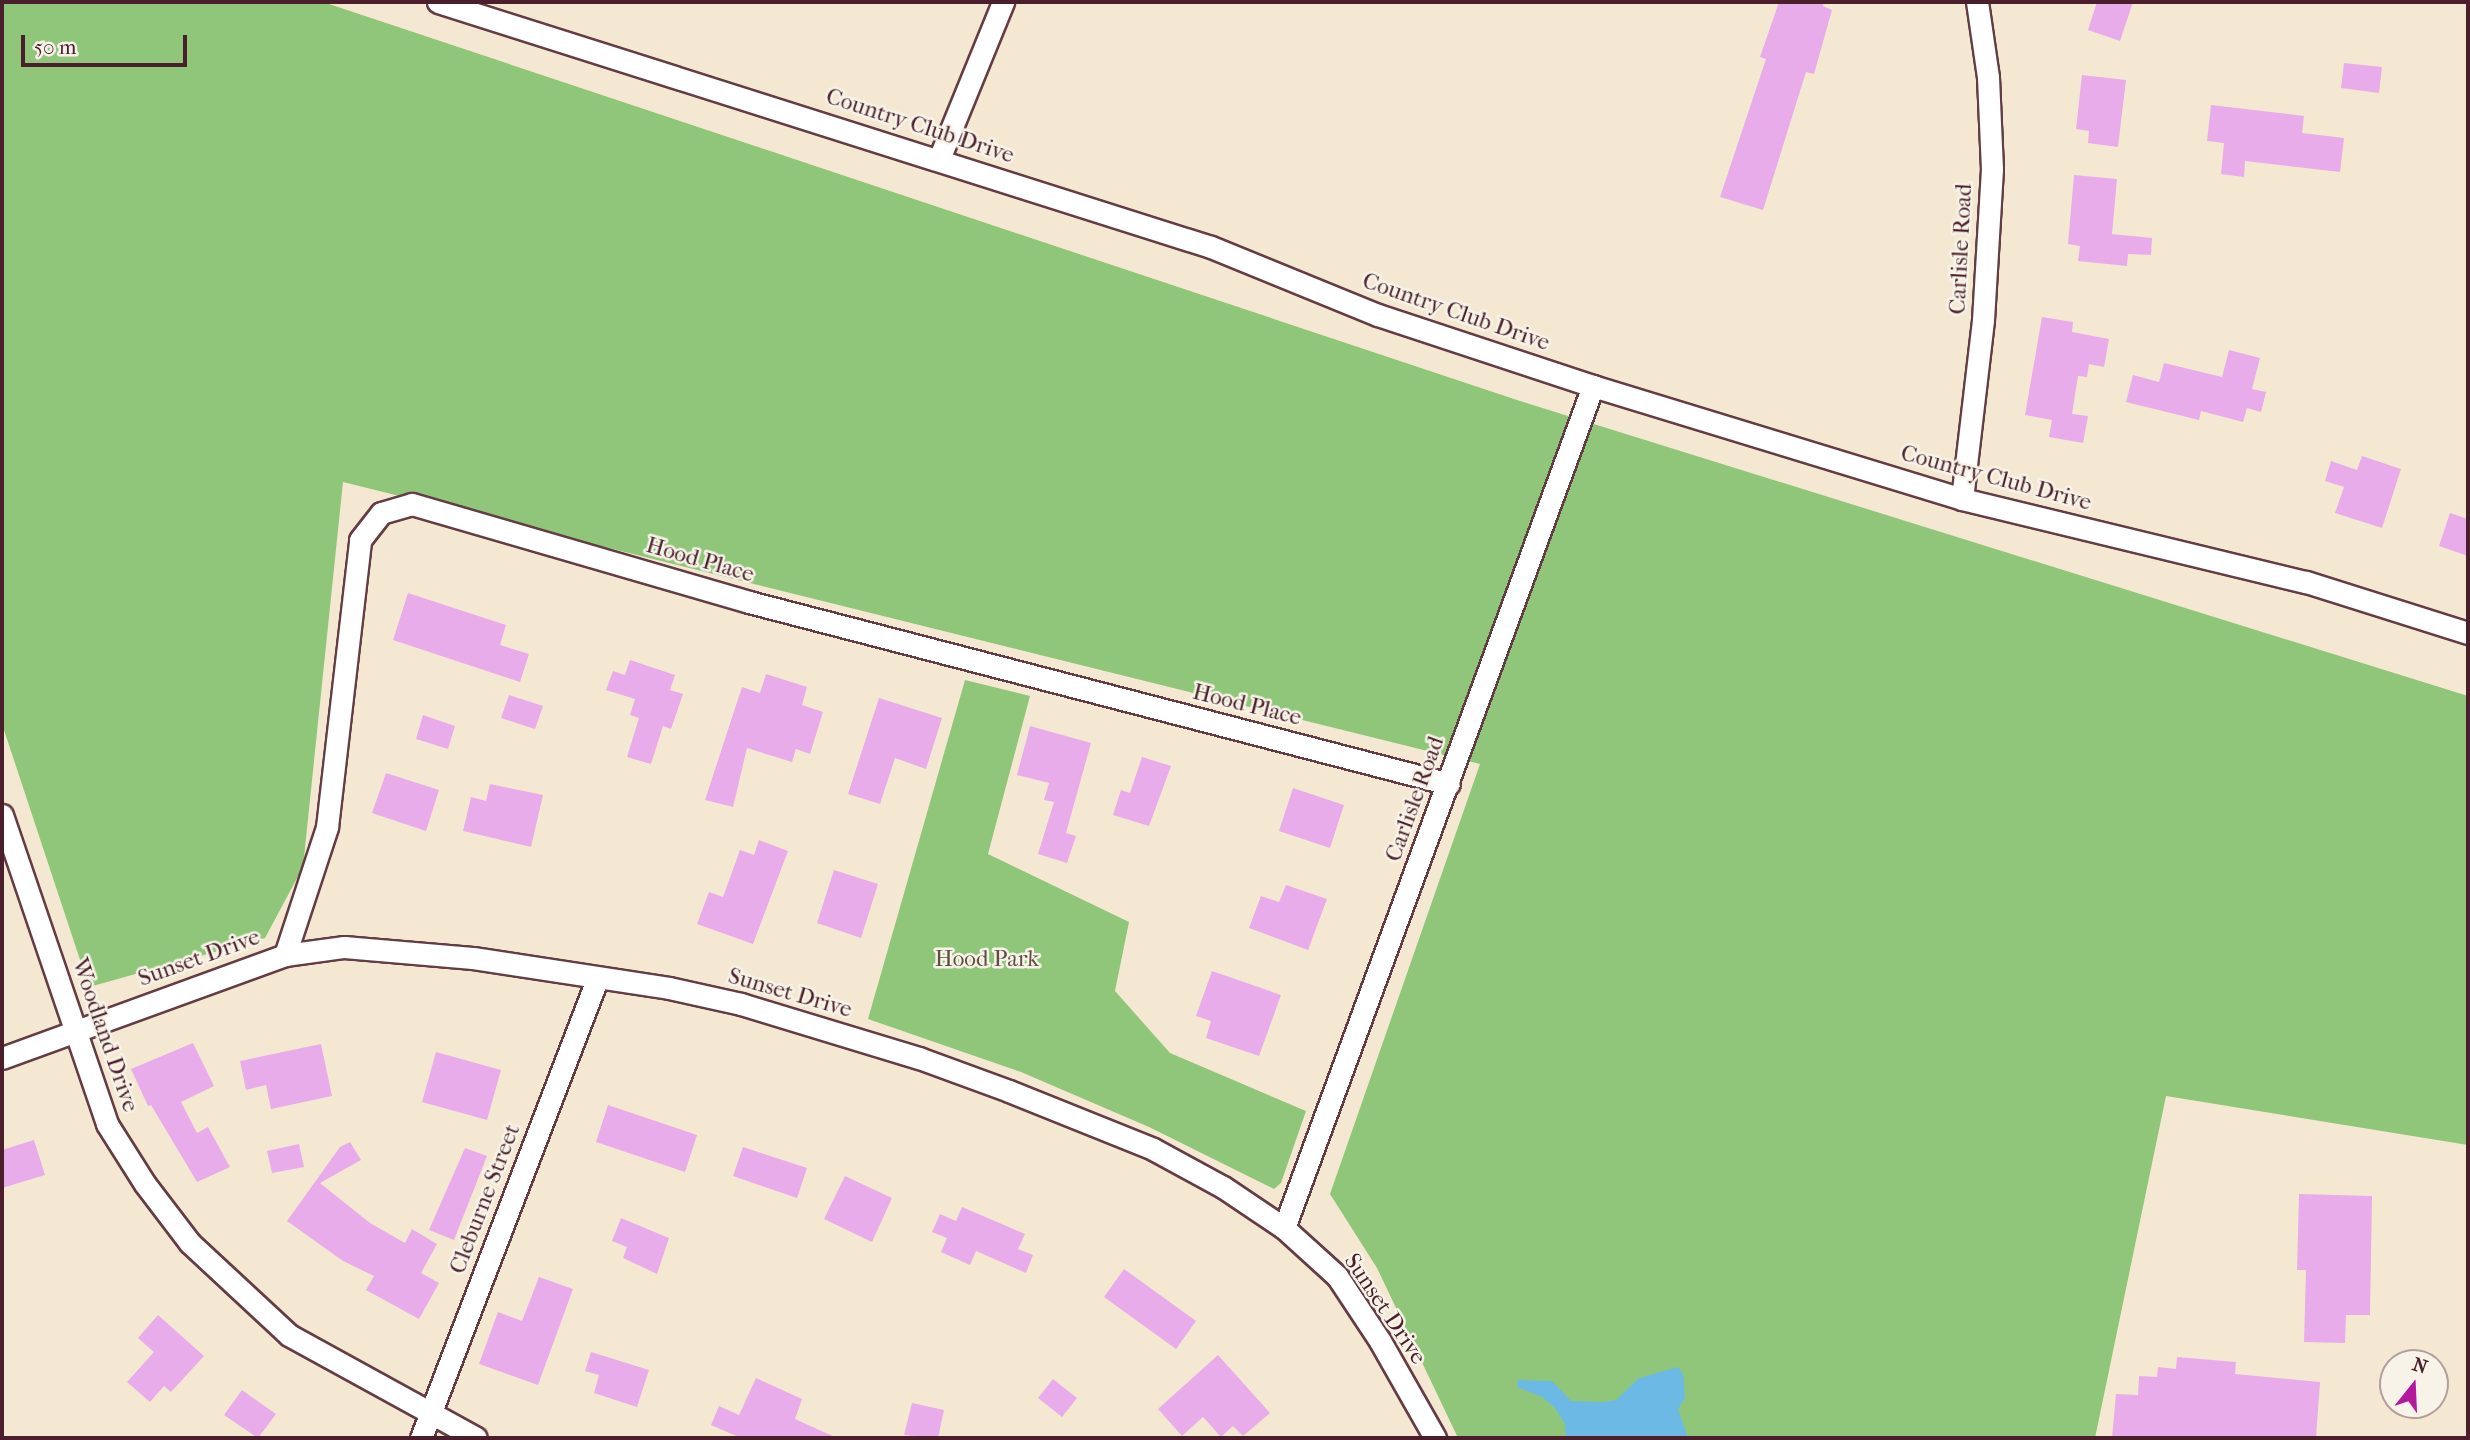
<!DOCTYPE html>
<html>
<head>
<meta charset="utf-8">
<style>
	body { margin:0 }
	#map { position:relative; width:2470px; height:1440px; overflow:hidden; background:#f5e8d3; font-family:"IM FELL French Canon",serif }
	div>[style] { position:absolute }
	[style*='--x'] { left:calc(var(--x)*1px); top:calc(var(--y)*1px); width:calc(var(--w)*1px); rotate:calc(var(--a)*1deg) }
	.green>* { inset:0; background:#90c679 }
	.water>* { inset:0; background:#6db9e6 }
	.building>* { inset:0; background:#e8acea }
	.roads { filter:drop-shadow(2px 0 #643d44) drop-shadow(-2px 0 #643d44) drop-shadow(0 2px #643d44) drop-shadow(0 -2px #643d44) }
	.street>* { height:21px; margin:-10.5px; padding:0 10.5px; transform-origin:10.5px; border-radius:10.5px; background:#fff }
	span { translate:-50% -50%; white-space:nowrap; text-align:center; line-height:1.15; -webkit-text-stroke:5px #f7f3e8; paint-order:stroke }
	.street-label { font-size:23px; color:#4a1f2b }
	.park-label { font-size:23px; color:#5f5142 }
	.frame { position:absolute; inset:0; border:4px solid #4a1f2b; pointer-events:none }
	.north { position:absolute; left:2379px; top:1349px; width:70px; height:70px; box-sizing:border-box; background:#f7f3e8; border:2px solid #b29e9c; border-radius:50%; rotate:18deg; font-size:19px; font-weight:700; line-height:28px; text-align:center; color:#4a1f2b }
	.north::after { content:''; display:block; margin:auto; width:24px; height:32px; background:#b5179e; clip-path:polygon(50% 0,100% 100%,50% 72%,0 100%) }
	.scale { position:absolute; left:21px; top:35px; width:166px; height:32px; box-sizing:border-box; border:4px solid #4a1f2b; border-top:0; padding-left:9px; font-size:21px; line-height:24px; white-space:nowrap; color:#4a1f2b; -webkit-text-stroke:5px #f7f3e8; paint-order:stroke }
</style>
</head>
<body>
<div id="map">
	<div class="green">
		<div style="clip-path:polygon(2px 2px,323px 2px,1520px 401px,2468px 696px,2468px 1145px,2166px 1096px,2095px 1438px,1458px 1438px,1377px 1268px,1330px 1194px,1480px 764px,343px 482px,303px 867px,265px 938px,89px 987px,2px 724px)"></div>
		<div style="clip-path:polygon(965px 680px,1030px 696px,988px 854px,1129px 922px,1115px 991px,1170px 1053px,1306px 1111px,1281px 1183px,1274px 1189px,1149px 1127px,1021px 1072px,868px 1019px)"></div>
	</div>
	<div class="water">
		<div style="clip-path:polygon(1678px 1367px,1683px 1374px,1685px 1398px,1678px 1409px,1688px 1438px,1566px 1438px,1565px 1424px,1555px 1408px,1542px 1397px,1517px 1387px,1518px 1380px,1552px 1381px,1571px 1401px,1604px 1402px,1616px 1400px,1639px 1378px)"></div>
	</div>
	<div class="building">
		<div style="clip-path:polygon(1779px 2px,1824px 2px,1823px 6px,1832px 10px,1814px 74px,1806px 72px,1763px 210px,1720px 197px,1766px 59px,1760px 57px)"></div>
		<div style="clip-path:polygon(2097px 2px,2133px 2px,2120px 41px,2088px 30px)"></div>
		<div style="clip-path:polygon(2344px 63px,2382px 67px,2379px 93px,2341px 88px)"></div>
		<div style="clip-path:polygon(2082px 75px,2126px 80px,2118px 147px,2088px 143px,2089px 131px,2076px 129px)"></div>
		<div style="clip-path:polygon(2211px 105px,2304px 116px,2302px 133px,2344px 138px,2340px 172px,2245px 161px,2244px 177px,2221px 174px,2224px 143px,2207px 141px)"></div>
		<div style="clip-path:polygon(2074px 175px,2117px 179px,2112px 234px,2152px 238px,2151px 255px,2128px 254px,2127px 266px,2078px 261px,2080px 246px,2068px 244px)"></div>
		<div style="clip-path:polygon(2042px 317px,2073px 322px,2072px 332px,2109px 339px,2104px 367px,2089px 364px,2087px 377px,2078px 376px,2072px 414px,2088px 416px,2083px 443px,2049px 437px,2052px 420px,2025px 415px)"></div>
		<div style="clip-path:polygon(2229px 350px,2260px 358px,2252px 389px,2266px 392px,2261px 412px,2247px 408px,2243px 422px,2201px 411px,2199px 420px,2126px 402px,2133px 375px,2159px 382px,2164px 363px,2222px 377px)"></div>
		<div style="clip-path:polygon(2362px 456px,2401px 469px,2382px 528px,2335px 513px,2344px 487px,2325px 481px,2331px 461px,2357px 470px)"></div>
		<div style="clip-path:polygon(2450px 513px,2468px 519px,2468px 556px,2439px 546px)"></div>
		<div style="clip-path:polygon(408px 593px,506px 625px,500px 645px,529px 654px,520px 682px,393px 640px)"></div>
		<div style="clip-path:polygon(630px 660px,675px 675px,670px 690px,683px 694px,671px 729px,663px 726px,651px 764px,627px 757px,639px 718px,630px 715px,635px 699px,606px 690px,613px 671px,625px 675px)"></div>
		<div style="clip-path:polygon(766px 674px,807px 687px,802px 705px,823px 712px,810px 754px,796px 749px,792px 762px,747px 748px,733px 807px,705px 800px,742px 687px,760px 693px)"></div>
		<div style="clip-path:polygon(509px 695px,543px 706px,535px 729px,501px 718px)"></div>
		<div style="clip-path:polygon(879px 698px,942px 718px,926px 769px,895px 758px,880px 804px,848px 794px)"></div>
		<div style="clip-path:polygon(423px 715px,455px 726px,448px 749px,416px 739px)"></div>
		<div style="clip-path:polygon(1030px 726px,1091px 743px,1066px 833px,1076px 836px,1067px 863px,1038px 854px,1054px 802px,1044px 800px,1049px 783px,1017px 775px)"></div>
		<div style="clip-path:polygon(1142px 757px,1171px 766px,1149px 826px,1113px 815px,1121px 790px,1130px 793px)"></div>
		<div style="clip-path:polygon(386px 773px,439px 790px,426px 831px,372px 813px)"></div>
		<div style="clip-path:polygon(490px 784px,543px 795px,531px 847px,463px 831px,471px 797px,486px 801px)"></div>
		<div style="clip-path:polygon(1293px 788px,1344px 805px,1330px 848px,1279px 831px)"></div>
		<div style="clip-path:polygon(759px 840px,788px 851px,753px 944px,697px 924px,709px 892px,723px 897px,740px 850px,754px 855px)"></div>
		<div style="clip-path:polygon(834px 870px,878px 884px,861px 938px,817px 923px)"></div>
		<div style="clip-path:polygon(1286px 885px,1327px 899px,1308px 950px,1249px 928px,1261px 896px,1279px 902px)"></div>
		<div style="clip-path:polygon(1212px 971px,1281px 995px,1259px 1056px,1206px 1038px,1211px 1021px,1196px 1016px)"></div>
		<div style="clip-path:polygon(193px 1043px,214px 1086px,181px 1102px,197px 1133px,208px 1127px,230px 1167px,197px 1182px,151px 1105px,148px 1106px,131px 1069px)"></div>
		<div style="clip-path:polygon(321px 1044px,332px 1096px,271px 1109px,266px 1085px,246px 1090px,240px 1061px)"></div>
		<div style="clip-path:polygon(436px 1052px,501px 1070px,487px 1120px,422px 1102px)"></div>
		<div style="clip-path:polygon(608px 1105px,697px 1135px,685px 1172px,596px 1142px)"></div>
		<div style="clip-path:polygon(34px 1140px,45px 1175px,2px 1188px,2px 1150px)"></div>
		<div style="clip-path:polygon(350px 1142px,361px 1160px,320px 1183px,370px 1223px,405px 1243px,412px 1229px,437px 1244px,421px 1273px,439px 1283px,419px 1319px,366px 1290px,374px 1276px,343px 1261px,287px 1221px,340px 1147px)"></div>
		<div style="clip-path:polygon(299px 1144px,304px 1167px,272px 1173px,267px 1151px)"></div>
		<div style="clip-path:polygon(743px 1147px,807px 1168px,797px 1198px,733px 1176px)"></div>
		<div style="clip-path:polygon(465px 1148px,487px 1156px,454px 1240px,429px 1230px)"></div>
		<div style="clip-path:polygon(845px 1176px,892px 1198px,872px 1242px,824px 1219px)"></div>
		<div style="clip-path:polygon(2299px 1194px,2372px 1196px,2370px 1315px,2346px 1315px,2345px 1343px,2304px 1342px,2306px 1270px,2297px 1270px)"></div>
		<div style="clip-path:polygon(962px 1207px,1025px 1234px,1018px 1249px,1033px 1255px,1026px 1273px,976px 1251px,970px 1265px,941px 1252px,947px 1238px,932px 1232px,940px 1214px,956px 1221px)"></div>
		<div style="clip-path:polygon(621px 1218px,669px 1238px,657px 1274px,623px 1258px,627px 1247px,612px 1241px)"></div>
		<div style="clip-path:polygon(1124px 1269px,1196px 1321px,1176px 1349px,1104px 1297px)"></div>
		<div style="clip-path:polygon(539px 1277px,573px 1289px,538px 1385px,479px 1364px,498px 1312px,522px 1321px)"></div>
		<div style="clip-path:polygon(158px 1315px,204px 1356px,171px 1392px,164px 1386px,150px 1402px,127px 1382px,154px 1352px,138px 1338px)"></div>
		<div style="clip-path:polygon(591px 1352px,649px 1370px,637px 1407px,594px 1393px,599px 1375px,585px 1371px)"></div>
		<div style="clip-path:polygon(1218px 1355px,1270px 1413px,1243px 1436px,1233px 1426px,1221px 1437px,1203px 1417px,1182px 1436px,1158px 1409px)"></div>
		<div style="clip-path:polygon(2177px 1357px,2236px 1362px,2235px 1374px,2320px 1382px,2316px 1438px,2112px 1438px,2116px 1394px,2138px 1395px,2139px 1376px,2157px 1377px,2158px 1367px,2176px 1369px)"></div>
		<div style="clip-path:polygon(756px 1378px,802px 1399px,795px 1419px,837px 1438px,741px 1438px,711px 1425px,719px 1406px,739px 1415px)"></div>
		<div style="clip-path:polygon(1053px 1379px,1077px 1398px,1062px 1417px,1038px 1398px)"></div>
		<div style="clip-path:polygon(242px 1390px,276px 1414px,258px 1438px,224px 1415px)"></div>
		<div style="clip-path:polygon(912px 1403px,944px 1410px,938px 1438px,904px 1435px)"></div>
	</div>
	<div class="roads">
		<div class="street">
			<div style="--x:438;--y:2;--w:811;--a:17.59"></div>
			<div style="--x:1211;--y:247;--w:180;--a:22.2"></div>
			<div style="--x:1378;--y:315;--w:226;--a:18.3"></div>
			<div style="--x:1593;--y:386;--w:386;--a:17"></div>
			<div style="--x:1962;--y:499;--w:354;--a:13.6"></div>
			<div style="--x:2306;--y:582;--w:170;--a:17.5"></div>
			<div style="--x:939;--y:159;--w:170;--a:-67.8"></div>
			<div style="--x:1962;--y:499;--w:180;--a:-83.3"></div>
			<div style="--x:1983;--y:320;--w:151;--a:-86.6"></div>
			<div style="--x:1992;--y:169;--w:92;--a:-92.5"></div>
			<div style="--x:1988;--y:77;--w:76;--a:-98.3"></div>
			<div style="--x:2;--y:815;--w:326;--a:71.2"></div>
			<div style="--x:107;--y:1124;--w:71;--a:57.7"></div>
			<div style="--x:145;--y:1184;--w:74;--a:52.7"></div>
			<div style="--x:190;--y:1243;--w:135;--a:42.9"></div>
			<div style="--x:289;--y:1335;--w:213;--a:28.8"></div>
			<div style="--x:285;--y:955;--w:135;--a:-71.8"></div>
			<div style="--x:327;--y:827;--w:289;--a:-83.4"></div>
			<div style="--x:360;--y:540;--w:34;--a:-52"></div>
			<div style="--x:381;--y:513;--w:32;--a:-16"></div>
			<div style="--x:412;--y:504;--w:351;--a:16.2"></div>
			<div style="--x:749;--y:602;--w:723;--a:14.57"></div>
			<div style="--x:2;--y:1058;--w:301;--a:-20"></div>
			<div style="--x:285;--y:955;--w:60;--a:-7.7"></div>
			<div style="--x:344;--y:947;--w:129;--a:4.9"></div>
			<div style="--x:473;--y:958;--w:198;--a:8.7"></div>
			<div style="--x:669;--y:988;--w:74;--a:12.5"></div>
			<div style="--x:741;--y:1004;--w:186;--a:16.9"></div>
			<div style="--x:919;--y:1058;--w:96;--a:20.1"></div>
			<div style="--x:1009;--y:1091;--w:155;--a:21.9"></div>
			<div style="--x:1153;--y:1149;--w:80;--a:28.5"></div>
			<div style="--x:1223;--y:1187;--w:73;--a:33.9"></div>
			<div style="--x:1284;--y:1228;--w:72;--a:42.2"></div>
			<div style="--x:1337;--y:1276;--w:78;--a:56.5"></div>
			<div style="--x:1380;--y:1341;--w:112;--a:60.4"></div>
			<div style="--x:1284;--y:1228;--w:897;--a:-69.85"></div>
			<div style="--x:421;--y:1438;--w:493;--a:-69"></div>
		</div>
	</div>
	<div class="street-label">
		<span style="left:920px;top:126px;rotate:18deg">Country Club Drive</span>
		<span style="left:1961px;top:249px;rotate:-87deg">Carlisle Road</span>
		<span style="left:1456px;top:312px;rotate:19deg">Country Club Drive</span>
		<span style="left:1996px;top:478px;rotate:15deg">Country Club Drive</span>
		<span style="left:700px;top:560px;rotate:16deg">Hood Place</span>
		<span style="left:1247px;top:705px;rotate:14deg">Hood Place</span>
		<span style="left:1415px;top:799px;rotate:-70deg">Carlisle Road</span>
		<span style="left:199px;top:958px;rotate:-20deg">Sunset Drive</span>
		<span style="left:790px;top:993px;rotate:16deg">Sunset Drive</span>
		<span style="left:105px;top:1035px;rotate:71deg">Woodland Drive</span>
		<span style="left:485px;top:1199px;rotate:-69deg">Cleburne Street</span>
		<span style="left:1385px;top:1309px;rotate:56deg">Sunset Drive</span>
	</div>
	<div class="park-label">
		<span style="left:987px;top:959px">Hood Park</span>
	</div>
	<div class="frame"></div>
	<div class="north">N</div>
	<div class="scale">50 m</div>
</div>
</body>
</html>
